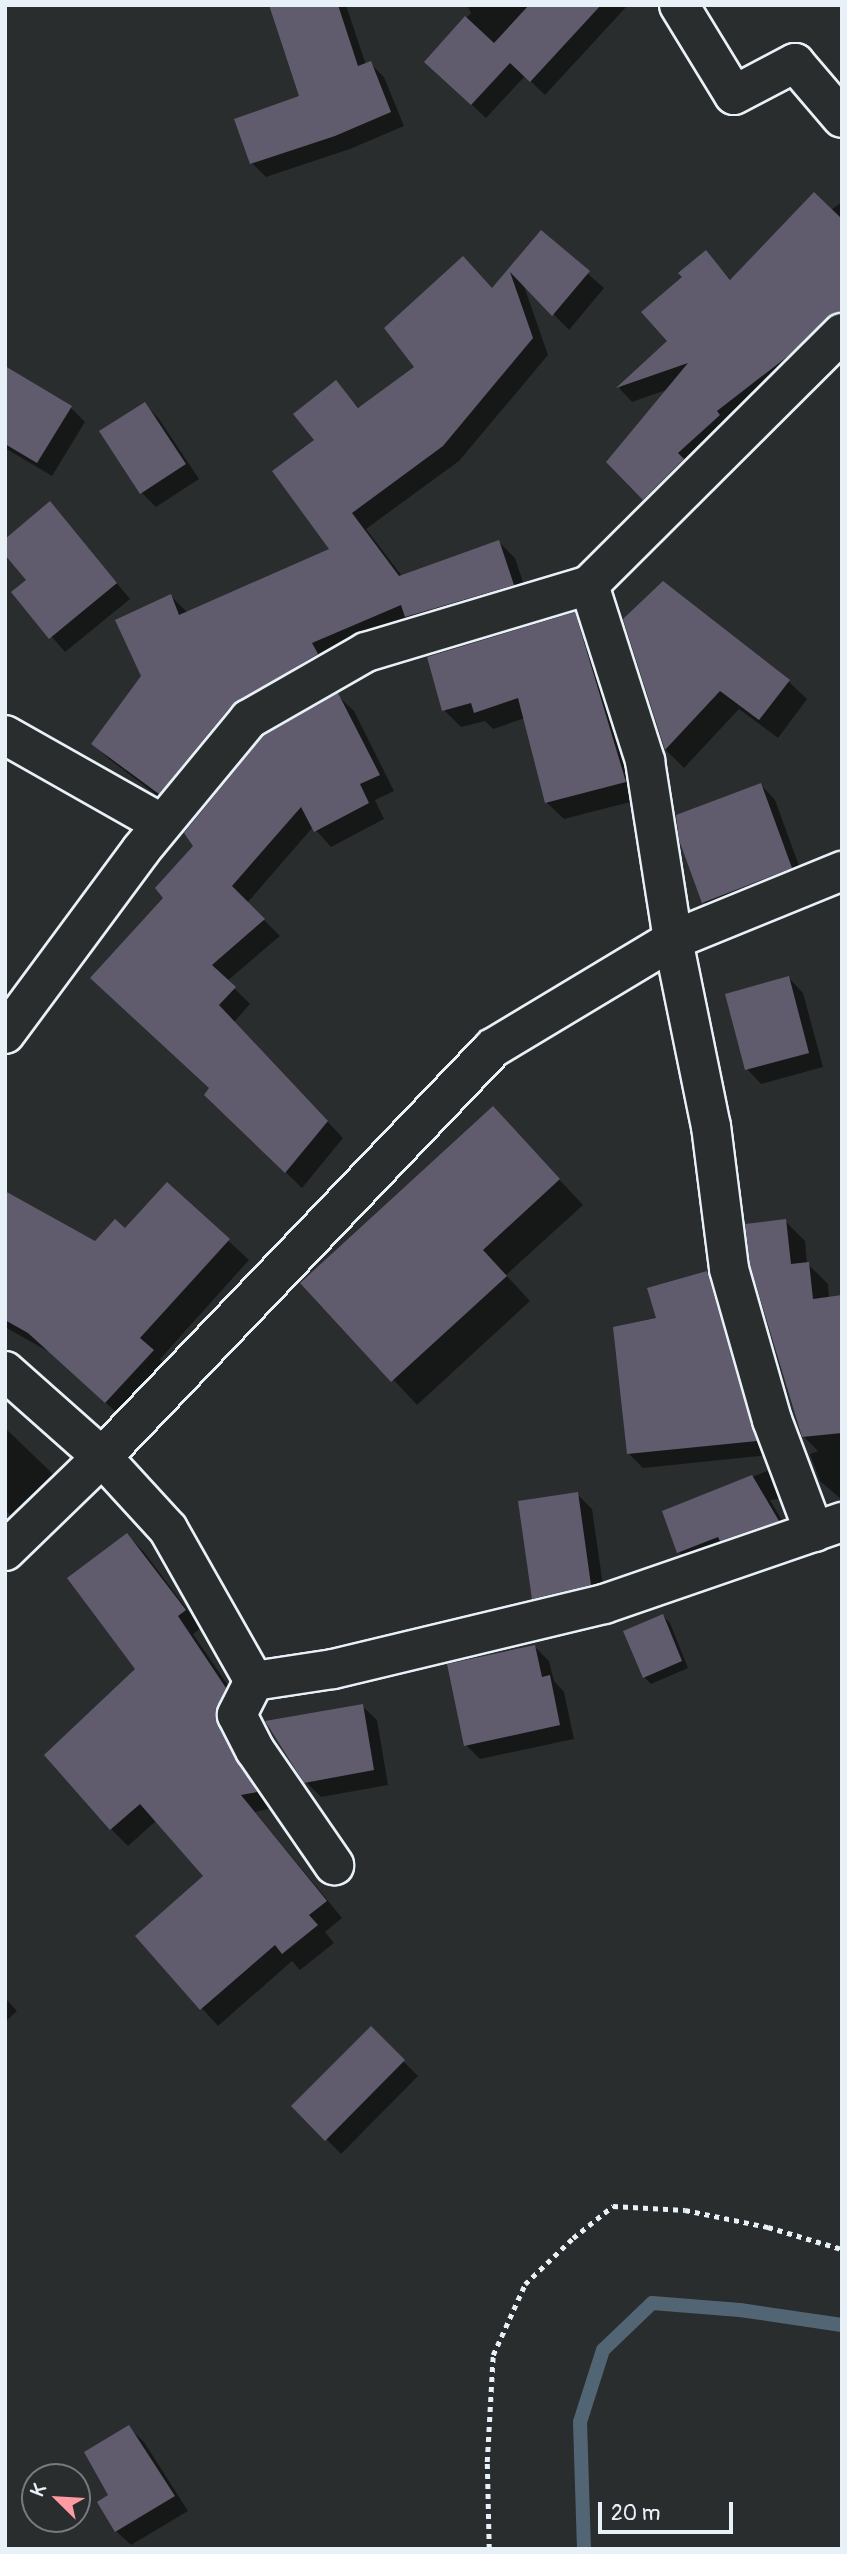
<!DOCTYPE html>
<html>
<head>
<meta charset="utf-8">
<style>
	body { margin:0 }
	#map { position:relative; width:847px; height:2554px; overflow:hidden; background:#2a2d2e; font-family:Pangolin,sans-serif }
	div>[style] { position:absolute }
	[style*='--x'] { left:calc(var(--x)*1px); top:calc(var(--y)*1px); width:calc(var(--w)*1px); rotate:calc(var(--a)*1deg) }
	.shadow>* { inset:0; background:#0007 }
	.stream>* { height:14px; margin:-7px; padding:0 7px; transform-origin:7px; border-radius:7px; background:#526575 }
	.building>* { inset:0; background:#605c6e }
	.path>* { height:4.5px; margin-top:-2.25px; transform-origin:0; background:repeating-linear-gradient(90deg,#e8f1f8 0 5px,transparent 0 10px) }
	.roads { filter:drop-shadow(2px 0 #e8f1f8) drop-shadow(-2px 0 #e8f1f8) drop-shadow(0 2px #e8f1f8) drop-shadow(0 -2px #e8f1f8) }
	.minor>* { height:38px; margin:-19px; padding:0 19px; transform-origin:19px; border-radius:19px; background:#2a2d2e }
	span { translate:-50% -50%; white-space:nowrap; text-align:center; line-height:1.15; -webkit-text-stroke:5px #2a2d2e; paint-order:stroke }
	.frame { position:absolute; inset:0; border:7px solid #e8f1f8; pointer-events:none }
	.north { position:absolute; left:21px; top:2463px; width:70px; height:70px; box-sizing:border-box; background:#2a2d2e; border:2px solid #767b7f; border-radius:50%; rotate:294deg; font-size:19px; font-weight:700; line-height:28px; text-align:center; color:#e8f1f8 }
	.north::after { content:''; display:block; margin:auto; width:24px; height:32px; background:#ff9aa2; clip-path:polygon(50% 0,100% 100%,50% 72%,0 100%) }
	.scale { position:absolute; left:598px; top:2502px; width:135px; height:32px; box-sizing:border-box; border:4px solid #e8f1f8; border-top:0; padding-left:9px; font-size:21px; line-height:24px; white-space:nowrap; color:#e8f1f8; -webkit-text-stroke:5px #2a2d2e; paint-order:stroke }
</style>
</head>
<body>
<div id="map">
	<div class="shadow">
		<div style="clip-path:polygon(271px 5px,346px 5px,366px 65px,370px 63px,384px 77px,404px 126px,350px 149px,266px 177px,252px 163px,301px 97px)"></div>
		<div style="clip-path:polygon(467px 5px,628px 5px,545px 95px,525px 76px,486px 118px,426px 62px,471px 13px)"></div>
		<div style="clip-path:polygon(842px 202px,842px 331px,659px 513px,608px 462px,669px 389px,632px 402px,619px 388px,669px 342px,684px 277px,706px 253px,732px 281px)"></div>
		<div style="clip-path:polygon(541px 233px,604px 288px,569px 330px,523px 283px,548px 355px,459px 461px,366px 529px,402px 576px,499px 542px,515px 558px,529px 600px,327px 659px,175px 809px,109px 759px,94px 744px,143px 676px,171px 596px,187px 612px,332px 550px,317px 441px,336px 383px,360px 409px,417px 367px,493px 290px)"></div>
		<div style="clip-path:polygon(5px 368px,71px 408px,85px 422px,52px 476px,5px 448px)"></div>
		<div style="clip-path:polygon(145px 404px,159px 419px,199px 479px,156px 507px,142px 493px)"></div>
		<div style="clip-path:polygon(50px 504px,130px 599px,65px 652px,14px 593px,28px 580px)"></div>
		<div style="clip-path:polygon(574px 614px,591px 631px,642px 799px,564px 819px,546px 802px,525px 718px,493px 729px,485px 721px,461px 727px,444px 710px)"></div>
		<div style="clip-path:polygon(625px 619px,788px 681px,807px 699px,778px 738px,739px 709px,684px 768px,666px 750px)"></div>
		<div style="clip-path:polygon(338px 696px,354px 711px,394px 791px,375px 800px,384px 819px,331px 847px,313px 827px,247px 903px,280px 936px,227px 981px,250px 1004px,234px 1022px,343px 1138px,302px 1188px,206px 1095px,211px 1089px,166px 898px)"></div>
		<div style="clip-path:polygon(761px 785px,775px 800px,805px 882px,718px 916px,704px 902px)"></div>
		<div style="clip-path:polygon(789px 978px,803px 993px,823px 1067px,761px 1084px,747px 1069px)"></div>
		<div style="clip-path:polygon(493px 1108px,583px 1205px,506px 1275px,530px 1301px,417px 1405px,303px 1283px)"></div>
		<div style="clip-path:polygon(167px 1184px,249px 1260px,160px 1359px,173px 1372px,127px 1422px,51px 1353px,5px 1327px,5px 1193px,95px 1243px,125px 1230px)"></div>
		<div style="clip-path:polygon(785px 1221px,805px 1241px,807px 1263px,828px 1284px,829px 1299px,842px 1297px,842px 1500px,820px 1481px,810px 1454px,818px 1451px,803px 1436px)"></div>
		<div style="clip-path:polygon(707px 1273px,721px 1287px,769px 1455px,643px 1468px,629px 1454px,658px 1320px)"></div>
		<div style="clip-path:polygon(5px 1428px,55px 1476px,16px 1520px,5px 1510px)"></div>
		<div style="clip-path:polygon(767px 1471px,780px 1484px,785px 1498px,770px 1500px,790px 1534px,692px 1565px,679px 1552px,664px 1512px)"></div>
		<div style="clip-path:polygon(577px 1494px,592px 1509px,605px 1599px,548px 1612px,534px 1598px)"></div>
		<div style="clip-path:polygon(127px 1535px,144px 1552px,201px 1628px,193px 1634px,242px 1706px,272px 1808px,255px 1812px,342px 1918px,325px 1932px,334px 1943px,300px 1970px,292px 1961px,218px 2026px,137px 1936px,206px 1877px,157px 1820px,128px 1846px,111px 1829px,138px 1669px)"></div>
		<div style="clip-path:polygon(663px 1616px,670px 1623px,688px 1668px,651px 1684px,644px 1677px)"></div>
		<div style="clip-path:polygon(535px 1647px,549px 1661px,554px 1681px,564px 1692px,574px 1739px,480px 1759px,466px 1745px)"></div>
		<div style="clip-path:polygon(362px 1706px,377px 1720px,388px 1785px,321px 1797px,306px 1782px)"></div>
		<div style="clip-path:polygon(5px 1998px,17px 2011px,5px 2022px)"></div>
		<div style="clip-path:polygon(371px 2029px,418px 2076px,341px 2154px,294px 2106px)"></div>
		<div style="clip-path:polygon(129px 2428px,144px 2442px,188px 2511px,131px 2545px,116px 2531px,110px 2496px)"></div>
	</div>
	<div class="stream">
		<div style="--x:584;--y:2549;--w:127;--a:-91.8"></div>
		<div style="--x:580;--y:2422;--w:76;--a:-72.3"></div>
		<div style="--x:603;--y:2350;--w:68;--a:-43.8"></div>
		<div style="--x:652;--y:2303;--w:88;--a:4.5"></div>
		<div style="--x:740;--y:2310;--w:103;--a:8.4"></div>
	</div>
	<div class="building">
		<div style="clip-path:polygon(269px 5px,338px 5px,358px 66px,371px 61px,391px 112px,335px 136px,250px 164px,234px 119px,299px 96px)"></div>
		<div style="clip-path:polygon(529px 5px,601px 5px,530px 82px,510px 63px,471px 105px,424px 62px,465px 16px,494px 43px)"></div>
		<div style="clip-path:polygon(814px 192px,842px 219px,842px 312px,827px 318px,788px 356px,717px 411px,720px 415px,678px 453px,684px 459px,643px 500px,606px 462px,688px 363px,616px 388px,667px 341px,641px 312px,682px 277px,678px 273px,706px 250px,730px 280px)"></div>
		<div style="clip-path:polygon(541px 230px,590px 271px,552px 316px,510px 272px,533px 338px,443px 446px,352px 513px,399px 576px,499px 540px,514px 585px,405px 617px,401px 605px,312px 643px,318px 654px,232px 705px,159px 794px,91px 744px,141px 676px,115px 620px,171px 594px,179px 615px,329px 549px,272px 471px,314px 440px,293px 414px,336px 380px,358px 408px,414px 367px,384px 328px,463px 256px,492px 288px)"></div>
		<div style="clip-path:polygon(5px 366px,72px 406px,37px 463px,5px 444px)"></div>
		<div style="clip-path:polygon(145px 402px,186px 464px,140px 494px,99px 431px)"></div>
		<div style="clip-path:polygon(50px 501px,117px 583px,49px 639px,11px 592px,26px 580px,5px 555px,5px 539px)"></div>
		<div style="clip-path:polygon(663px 581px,790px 680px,759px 720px,720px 691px,665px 750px,623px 619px)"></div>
		<div style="clip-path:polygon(575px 612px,626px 782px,545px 803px,518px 698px,474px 713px,471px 703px,442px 711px,427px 657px)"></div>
		<div style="clip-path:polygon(338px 693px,380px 775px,360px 784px,369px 803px,314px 832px,301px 807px,232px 886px,265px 919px,212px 965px,236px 987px,219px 1005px,328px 1121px,285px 1173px,204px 1095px,209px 1088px,90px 978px,163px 898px,155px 888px,193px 846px,184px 833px,263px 736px)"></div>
		<div style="clip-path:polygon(761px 783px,792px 868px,702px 903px,679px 840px,676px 815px)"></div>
		<div style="clip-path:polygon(789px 976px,809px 1053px,745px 1070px,725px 994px)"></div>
		<div style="clip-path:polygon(493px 1106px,560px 1179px,483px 1250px,507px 1276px,391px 1382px,300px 1283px)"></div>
		<div style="clip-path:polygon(167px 1182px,230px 1239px,140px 1338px,154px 1350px,105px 1403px,28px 1333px,5px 1320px,5px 1191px,95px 1241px,115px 1219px,125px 1228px)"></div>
		<div style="clip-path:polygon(786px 1219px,791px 1264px,809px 1262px,813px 1299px,842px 1295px,842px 1433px,802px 1437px,750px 1265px,745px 1224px)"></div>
		<div style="clip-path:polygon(707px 1271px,757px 1441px,627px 1454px,613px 1327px,656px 1318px,647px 1288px)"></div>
		<div style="clip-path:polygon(752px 1475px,779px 1521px,720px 1541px,718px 1537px,677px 1553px,662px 1511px)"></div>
		<div style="clip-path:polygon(578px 1492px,591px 1585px,532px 1599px,518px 1501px)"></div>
		<div style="clip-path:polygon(127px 1533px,186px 1610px,178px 1616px,226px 1688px,217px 1706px,217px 1724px,257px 1792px,241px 1795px,327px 1901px,309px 1915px,318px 1925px,282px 1954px,275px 1945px,200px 2010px,135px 1936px,203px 1876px,140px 1804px,110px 1830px,44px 1755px,135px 1669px,67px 1578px)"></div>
		<div style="clip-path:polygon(663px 1614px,682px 1661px,643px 1678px,623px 1631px)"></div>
		<div style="clip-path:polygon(535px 1645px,542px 1677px,550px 1675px,560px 1725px,464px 1746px,447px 1664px)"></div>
		<div style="clip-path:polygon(363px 1704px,374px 1770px,304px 1783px,265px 1721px)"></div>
		<div style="clip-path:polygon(371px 2026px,405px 2060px,325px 2141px,291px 2106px)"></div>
		<div style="clip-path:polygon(129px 2425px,175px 2496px,115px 2532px,97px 2502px,108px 2495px,84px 2452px)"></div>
	</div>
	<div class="path">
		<div style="--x:489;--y:2549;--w:87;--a:-91.3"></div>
		<div style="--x:487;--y:2462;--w:107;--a:-86.8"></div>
		<div style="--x:493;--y:2355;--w:78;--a:-65.7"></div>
		<div style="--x:525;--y:2284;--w:66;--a:-43.8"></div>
		<div style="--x:573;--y:2238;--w:51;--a:-38.7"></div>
		<div style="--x:613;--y:2206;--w:72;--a:3.2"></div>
		<div style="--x:685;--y:2210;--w:85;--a:11.6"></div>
		<div style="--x:768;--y:2227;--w:77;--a:16.6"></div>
	</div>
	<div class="roads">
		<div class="minor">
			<div style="--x:679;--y:5;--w:105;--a:58.6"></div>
			<div style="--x:734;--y:95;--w:69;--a:-27.7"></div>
			<div style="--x:795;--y:63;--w:72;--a:49.5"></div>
			<div style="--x:589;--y:585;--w:185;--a:72.3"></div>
			<div style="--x:645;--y:761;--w:181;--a:81.1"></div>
			<div style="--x:673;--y:940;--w:190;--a:78.5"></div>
			<div style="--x:711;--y:1126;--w:144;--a:82.8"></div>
			<div style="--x:729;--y:1269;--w:157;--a:74.1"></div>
			<div style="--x:772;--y:1420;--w:120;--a:69.4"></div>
			<div style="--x:5;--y:735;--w:180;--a:29.5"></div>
			<div style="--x:5;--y:1034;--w:229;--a:-53.5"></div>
			<div style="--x:141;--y:850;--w:170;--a:-50.5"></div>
			<div style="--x:249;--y:719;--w:135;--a:-29.8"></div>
			<div style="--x:366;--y:652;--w:233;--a:-16.7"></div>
			<div style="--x:589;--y:585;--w:357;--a:-44.9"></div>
			<div style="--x:5;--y:1371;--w:130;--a:41.6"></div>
			<div style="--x:102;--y:1457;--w:98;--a:47.5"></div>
			<div style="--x:168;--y:1529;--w:175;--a:60.5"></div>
			<div style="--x:254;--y:1681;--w:38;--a:117"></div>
			<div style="--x:237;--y:1715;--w:39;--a:63"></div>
			<div style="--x:255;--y:1750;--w:140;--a:55.5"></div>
			<div style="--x:5;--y:1551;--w:135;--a:-44.1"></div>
			<div style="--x:102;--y:1457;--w:566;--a:-46.29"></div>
			<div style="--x:493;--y:1048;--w:210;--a:-31"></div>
			<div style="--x:673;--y:940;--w:183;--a:-22.2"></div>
			<div style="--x:254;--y:1681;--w:80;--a:-8.6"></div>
			<div style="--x:333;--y:1669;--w:279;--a:-13.5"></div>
			<div style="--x:604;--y:1604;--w:252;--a:-19"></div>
		</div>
	</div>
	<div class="frame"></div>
	<div class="north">K</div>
	<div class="scale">20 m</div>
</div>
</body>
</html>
